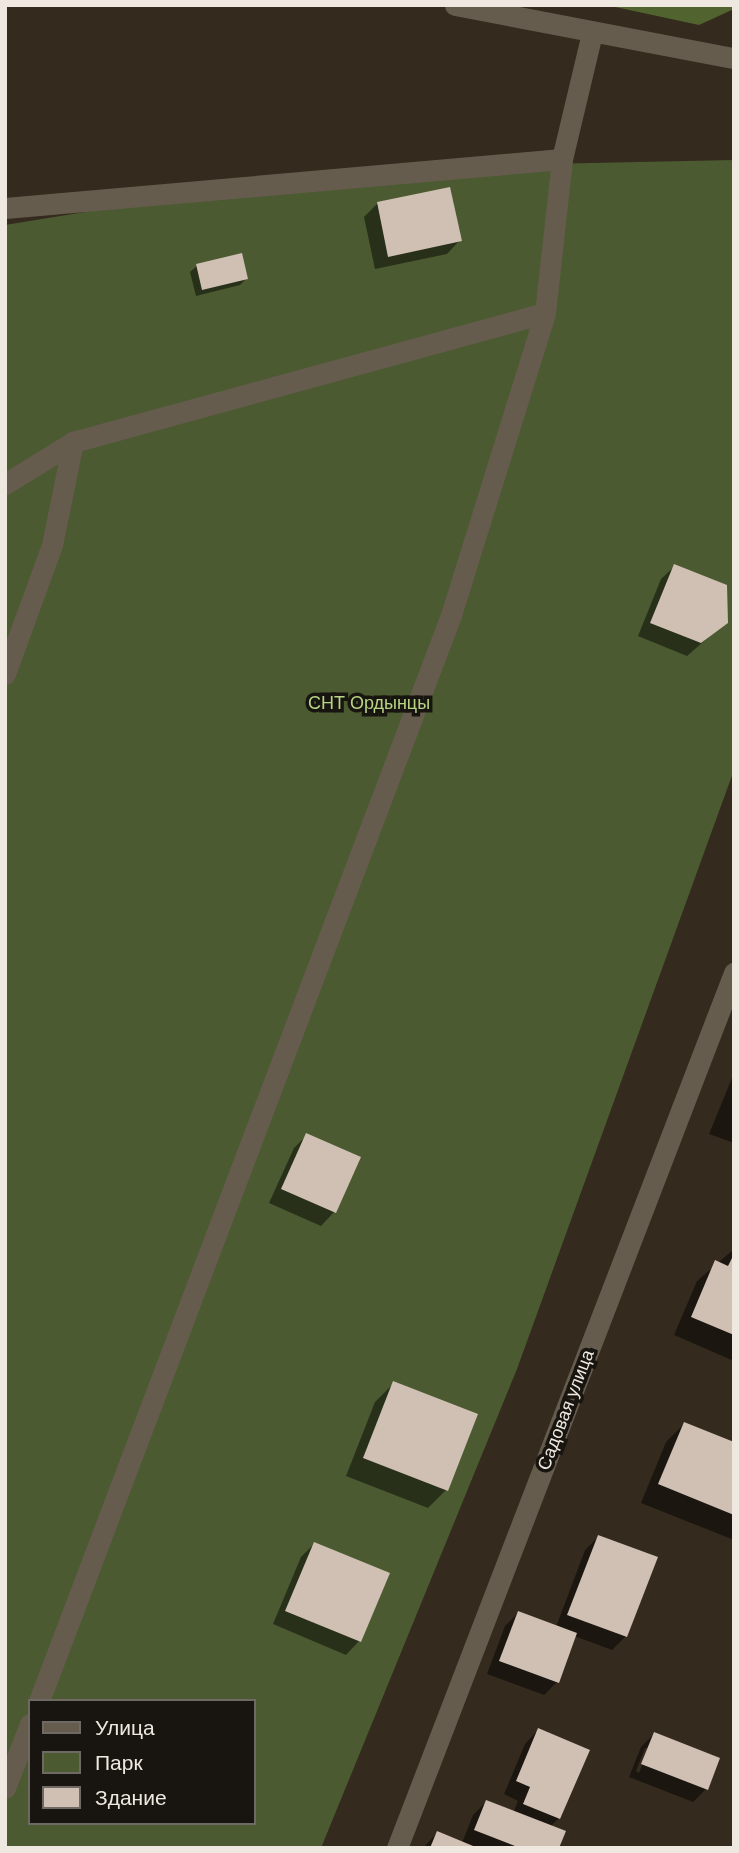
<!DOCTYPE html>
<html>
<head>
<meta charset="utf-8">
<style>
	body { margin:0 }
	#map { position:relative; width:739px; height:1853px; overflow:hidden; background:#342b1e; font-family:Arial,sans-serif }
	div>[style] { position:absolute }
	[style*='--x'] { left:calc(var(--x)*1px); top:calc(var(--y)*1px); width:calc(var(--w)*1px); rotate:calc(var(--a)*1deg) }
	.green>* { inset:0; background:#4b5a31 }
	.forest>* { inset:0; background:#51642f }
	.shadow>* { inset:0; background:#0007 }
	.building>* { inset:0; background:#d0bfb3 }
	.minor>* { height:21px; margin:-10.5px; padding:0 10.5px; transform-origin:10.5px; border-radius:10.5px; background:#665c4e }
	span { translate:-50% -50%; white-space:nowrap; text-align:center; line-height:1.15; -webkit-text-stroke:7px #18140f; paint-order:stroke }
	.park-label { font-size:18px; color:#b6d484 }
	.street-label { font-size:18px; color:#eee8e0 }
	.frame { position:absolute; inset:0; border:7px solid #eee8e0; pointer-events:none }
	.legend { position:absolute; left:28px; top:1699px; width:228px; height:126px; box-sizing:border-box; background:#18140f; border:2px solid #6e6963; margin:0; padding:9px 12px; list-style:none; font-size:21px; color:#eee8e0 }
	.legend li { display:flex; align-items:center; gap:14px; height:35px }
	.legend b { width:35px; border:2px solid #6e6963 }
</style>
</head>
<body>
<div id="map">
	<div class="green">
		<div style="clip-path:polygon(evenodd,734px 160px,734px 770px,517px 1369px,321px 1848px,5px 1848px,5px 225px,357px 168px,734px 160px,30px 1701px,254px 1701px,254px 1823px,30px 1823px,30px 1701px)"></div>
	</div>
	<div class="forest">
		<div style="clip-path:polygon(606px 5px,734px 5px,734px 9px,699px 25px)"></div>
	</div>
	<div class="shadow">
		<div style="clip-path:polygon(377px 204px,460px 240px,447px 254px,375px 269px,364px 217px)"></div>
		<div style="clip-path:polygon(197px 266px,246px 279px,240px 285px,196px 296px,190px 272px)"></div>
		<div style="clip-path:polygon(675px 566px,726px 622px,687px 656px,638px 636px,661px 579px)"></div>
		<div style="clip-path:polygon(734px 1073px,734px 1143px,709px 1134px)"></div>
		<div style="clip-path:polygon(307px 1135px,358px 1158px,334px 1212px,321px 1226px,269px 1203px,294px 1148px)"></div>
		<div style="clip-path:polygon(734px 1249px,734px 1361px,674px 1335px,697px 1281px)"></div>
		<div style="clip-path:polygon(394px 1383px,446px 1490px,428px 1508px,346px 1476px,375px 1402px)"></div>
		<div style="clip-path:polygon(684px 1424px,734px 1444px,734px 1540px,641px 1503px,666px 1442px)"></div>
		<div style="clip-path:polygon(598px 1537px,655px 1558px,625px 1637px,612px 1650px,574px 1636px,557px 1682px,544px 1695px,487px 1674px,505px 1626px,518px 1613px,556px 1627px,585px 1550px)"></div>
		<div style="clip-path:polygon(314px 1544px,387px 1574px,359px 1641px,346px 1655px,273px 1624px,301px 1557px)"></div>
		<div style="clip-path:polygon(538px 1730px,559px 1818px,550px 1827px,558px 1848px,423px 1848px,437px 1833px,462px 1843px,473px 1815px,486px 1802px,513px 1813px,518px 1801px,504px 1794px,525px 1744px)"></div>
		<div style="clip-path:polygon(evenodd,654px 1734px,706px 1789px,693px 1802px,629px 1777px,641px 1747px,654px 1734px,645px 1748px,649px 1748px,639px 1773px,636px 1771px,645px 1748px)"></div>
	</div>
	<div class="building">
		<div style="clip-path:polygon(450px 187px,462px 241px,388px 257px,377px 202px)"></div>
		<div style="clip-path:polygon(242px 253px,248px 279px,202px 290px,196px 264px)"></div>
		<div style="clip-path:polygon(674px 564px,727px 585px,728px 623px,701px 643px,650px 623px)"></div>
		<div style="clip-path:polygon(306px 1133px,361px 1157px,336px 1213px,281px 1189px)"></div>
		<div style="clip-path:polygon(734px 1254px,734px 1335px,691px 1317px,715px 1260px,728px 1266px)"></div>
		<div style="clip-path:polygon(393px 1381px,478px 1414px,448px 1491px,363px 1458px)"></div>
		<div style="clip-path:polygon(684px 1422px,734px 1442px,734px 1515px,658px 1484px)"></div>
		<div style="clip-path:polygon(598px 1535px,658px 1557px,627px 1637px,567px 1615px)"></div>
		<div style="clip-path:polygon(314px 1542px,390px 1573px,361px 1642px,285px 1611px)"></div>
		<div style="clip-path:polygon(518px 1611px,577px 1633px,559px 1683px,499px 1661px)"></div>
		<div style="clip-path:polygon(538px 1728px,590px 1750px,560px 1819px,523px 1804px,530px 1787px,516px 1781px)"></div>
		<div style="clip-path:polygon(654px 1732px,720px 1758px,708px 1790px,641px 1764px)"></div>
		<div style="clip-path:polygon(486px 1800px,566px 1831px,559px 1848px,520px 1848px,474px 1830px)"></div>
		<div style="clip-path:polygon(437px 1831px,478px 1848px,430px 1848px)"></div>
	</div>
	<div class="minor">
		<div style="--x:455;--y:5;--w:284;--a:10.8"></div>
		<div style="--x:5;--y:208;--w:559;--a:-5.03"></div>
		<div style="--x:5;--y:484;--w:80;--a:-31.7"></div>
		<div style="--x:73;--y:442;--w:489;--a:-15.3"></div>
		<div style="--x:545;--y:313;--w:155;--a:-83.7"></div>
		<div style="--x:562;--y:159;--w:130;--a:-76.6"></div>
		<div style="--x:5;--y:674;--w:137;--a:-70"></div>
		<div style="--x:52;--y:545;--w:105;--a:-78.5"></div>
		<div style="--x:39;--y:1701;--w:1162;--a:-69.22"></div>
		<div style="--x:451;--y:615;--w:316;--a:-72.7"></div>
		<div style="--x:5;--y:1788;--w:69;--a:-68.7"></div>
		<div style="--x:397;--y:1848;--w:938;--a:-68.94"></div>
	</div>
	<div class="park-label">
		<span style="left:369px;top:703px">СНТ Ордынцы</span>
	</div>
	<div class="street-label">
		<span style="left:566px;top:1410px;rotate:-69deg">Садовая улица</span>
	</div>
	<div class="frame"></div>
	<ul class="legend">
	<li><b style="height:9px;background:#665c4e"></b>Улица</li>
	<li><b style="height:19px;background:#4b5a31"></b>Парк</li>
	<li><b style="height:19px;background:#d0bfb3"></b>Здание</li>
	</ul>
</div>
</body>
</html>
